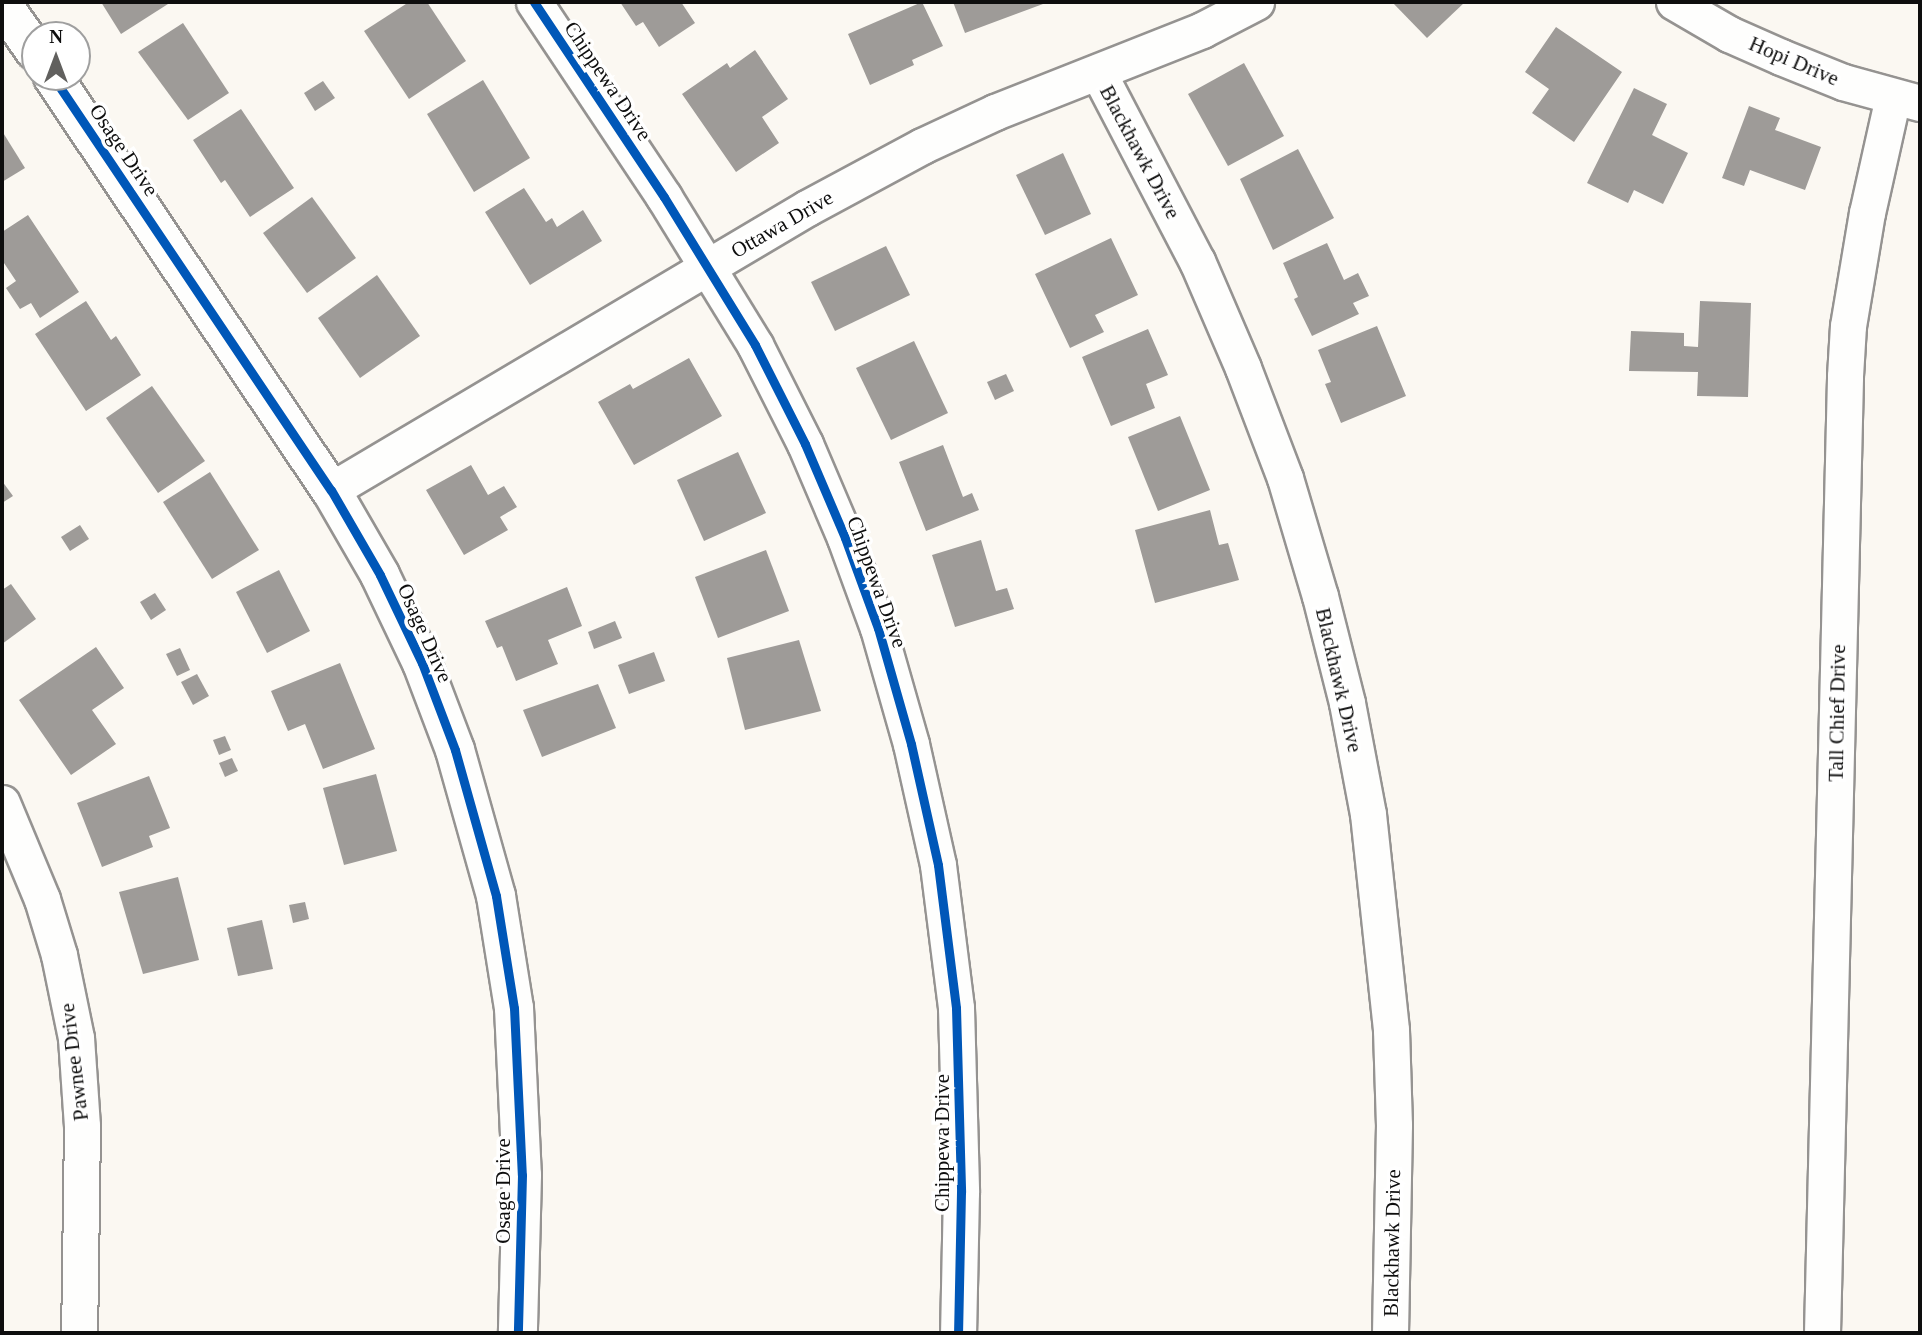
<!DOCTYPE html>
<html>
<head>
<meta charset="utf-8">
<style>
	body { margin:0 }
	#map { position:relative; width:1922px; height:1335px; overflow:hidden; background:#fbf8f2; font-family:"Times New Roman",serif }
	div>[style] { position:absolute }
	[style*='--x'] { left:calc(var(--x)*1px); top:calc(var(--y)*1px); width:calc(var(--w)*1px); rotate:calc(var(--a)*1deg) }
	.building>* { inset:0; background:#9e9b98 }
	.roads { filter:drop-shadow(2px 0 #959391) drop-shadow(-2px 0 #959391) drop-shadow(0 2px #959391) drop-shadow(0 -2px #959391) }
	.minor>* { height:35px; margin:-17.5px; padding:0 17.5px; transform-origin:17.5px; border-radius:17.5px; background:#fefefd }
	.tertiary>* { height:38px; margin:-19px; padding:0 19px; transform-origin:19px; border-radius:19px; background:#fefefd }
	.cycleway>* { height:9px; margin:-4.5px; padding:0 4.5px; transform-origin:4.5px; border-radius:4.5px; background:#0057b8 }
	span { translate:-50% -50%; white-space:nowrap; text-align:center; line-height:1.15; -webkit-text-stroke:7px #fff; paint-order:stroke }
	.street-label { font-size:21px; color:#0e0e0e }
	.frame { position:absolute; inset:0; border:4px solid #0e0e0e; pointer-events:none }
	.north { position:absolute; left:21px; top:21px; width:70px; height:70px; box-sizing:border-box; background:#fff; border:2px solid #9f9f9f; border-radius:50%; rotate:0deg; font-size:19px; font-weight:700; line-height:28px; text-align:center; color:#0e0e0e }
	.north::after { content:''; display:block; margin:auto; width:24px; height:32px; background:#61605e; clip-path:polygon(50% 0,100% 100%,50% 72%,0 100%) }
</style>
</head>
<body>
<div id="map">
	<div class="building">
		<div style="clip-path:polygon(101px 2px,166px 2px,168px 4px,121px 34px)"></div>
		<div style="clip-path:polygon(409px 2px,427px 2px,466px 61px,409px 99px,364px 31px)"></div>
		<div style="clip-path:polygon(620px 2px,681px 2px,695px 23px,659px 47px,643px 22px,636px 26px)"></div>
		<div style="clip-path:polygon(922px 2px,943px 46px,912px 60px,914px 65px,870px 85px,848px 34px)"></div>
		<div style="clip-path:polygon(953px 2px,1042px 2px,1043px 4px,965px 33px)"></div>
		<div style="clip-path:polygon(1392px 2px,1465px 2px,1427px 38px)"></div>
		<div style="clip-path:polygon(183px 23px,229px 93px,188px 120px,138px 52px)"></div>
		<div style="clip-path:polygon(1556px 27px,1622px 72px,1574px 142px,1532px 113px,1549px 89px,1525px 72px)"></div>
		<div style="clip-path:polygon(755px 50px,788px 99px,762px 117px,779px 143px,736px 172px,682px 94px,727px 63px,730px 68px)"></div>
		<div style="clip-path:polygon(1244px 63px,1284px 136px,1228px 166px,1188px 94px)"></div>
		<div style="clip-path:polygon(483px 80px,530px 158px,474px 192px,427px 114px)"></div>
		<div style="clip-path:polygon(323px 81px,335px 98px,315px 111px,304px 93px)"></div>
		<div style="clip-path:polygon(1634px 88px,1667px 104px,1652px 135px,1688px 153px,1663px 204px,1634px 190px,1628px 203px,1587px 183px)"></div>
		<div style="clip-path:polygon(1749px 106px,1780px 118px,1775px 130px,1821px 147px,1805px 190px,1750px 170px,1744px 186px,1722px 178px)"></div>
		<div style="clip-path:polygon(241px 109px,294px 188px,250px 217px,225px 180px,221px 183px,193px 140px)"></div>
		<div style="clip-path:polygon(2px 131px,25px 168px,2px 182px)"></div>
		<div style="clip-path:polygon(1298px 149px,1334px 218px,1273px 250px,1240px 179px)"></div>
		<div style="clip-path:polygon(1063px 153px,1091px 214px,1045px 235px,1016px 175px)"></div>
		<div style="clip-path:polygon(524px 188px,546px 222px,552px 218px,557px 227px,583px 210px,602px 241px,530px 285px,485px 212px)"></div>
		<div style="clip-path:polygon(312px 197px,356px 258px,307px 293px,263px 233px)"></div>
		<div style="clip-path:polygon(28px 215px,79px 292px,40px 318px,31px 303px,20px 309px,6px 288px,16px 281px,2px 260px,2px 232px)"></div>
		<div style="clip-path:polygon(1111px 238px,1138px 295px,1095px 315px,1104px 332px,1070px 348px,1035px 274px)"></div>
		<div style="clip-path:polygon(1327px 243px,1344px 280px,1358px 273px,1369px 296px,1353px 303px,1359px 314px,1312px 336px,1294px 299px,1298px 297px,1283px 263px)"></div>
		<div style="clip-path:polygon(886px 246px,910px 295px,835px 331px,811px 282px)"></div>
		<div style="clip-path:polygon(377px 275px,420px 336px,360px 378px,318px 318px)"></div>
		<div style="clip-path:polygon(86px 301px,111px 340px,116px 336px,141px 375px,86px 411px,35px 334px)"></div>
		<div style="clip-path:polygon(1700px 301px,1751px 303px,1748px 397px,1697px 396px,1698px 372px,1629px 371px,1631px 331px,1684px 333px,1684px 346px,1698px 347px)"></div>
		<div style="clip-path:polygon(1377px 326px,1406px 396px,1341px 423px,1325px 384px,1331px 382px,1318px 350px)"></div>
		<div style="clip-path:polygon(1148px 329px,1168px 375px,1146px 384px,1155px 408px,1111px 426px,1082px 357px)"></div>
		<div style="clip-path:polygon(914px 341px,948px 413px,891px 440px,856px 368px)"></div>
		<div style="clip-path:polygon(689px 358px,722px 416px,634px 465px,598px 402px,630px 384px,633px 389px)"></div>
		<div style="clip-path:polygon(1006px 374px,1014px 391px,995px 400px,987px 382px)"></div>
		<div style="clip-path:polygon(152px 386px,205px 461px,158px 493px,106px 418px)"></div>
		<div style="clip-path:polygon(1180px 416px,1210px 490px,1158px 511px,1128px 437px)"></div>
		<div style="clip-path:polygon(943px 445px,963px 497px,972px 493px,979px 510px,926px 531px,899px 462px)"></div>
		<div style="clip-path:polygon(738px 452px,766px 513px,704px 541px,677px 480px)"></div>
		<div style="clip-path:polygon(471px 465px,488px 495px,504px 486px,517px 507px,500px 517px,508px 530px,464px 555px,426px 490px)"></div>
		<div style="clip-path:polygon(210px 472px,259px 550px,212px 579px,163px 502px)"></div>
		<div style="clip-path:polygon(2px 481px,13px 496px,2px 503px)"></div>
		<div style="clip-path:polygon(1210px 510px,1219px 545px,1228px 543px,1239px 580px,1155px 603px,1135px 530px)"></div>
		<div style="clip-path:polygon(80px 525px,89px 539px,70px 551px,61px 537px)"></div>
		<div style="clip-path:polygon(981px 540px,996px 591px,1007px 588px,1014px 609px,955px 627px,932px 555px)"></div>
		<div style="clip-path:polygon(766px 550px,789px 611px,718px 638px,695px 577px)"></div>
		<div style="clip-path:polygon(279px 570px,310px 631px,267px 653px,236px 592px)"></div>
		<div style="clip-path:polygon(11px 584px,36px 619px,2px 644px,2px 590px)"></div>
		<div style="clip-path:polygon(567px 587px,582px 626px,548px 640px,558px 664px,516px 681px,502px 646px,497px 648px,485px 621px)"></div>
		<div style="clip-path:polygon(155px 593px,166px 610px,151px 620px,140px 602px)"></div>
		<div style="clip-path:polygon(615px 621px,622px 638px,594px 649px,588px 632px)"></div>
		<div style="clip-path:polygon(799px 640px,821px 711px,745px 730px,727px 658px)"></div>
		<div style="clip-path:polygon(96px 647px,124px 688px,92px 710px,116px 744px,71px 775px,19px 700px)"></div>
		<div style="clip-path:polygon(180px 648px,190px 670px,177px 676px,166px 654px)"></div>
		<div style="clip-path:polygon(654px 652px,665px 681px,629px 694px,618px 665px)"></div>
		<div style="clip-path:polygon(340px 663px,375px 749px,323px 769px,305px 724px,288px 731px,271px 691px)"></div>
		<div style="clip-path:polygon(197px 674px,209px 696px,193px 705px,181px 682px)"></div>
		<div style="clip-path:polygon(598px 684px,616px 728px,542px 757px,523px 710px)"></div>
		<div style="clip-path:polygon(225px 736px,231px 750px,219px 755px,213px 740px)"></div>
		<div style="clip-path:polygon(232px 758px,238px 771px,225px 777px,219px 763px)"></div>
		<div style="clip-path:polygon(376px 774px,397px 851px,344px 865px,323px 788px)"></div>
		<div style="clip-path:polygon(149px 776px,170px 828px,149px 836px,153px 847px,102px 867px,77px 803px)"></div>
		<div style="clip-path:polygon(178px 877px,199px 960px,143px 974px,119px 892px)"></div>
		<div style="clip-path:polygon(305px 902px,309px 919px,293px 923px,289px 905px)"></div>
		<div style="clip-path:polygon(262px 920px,273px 969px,238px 976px,227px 928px)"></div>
	</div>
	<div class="roads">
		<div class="minor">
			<div style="--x:534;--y:2;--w:234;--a:56.3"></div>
			<div style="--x:664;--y:197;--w:174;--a:58.4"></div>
			<div style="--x:755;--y:345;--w:111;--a:63.2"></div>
			<div style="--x:805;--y:444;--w:102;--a:66.9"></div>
			<div style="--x:845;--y:538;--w:96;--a:69.9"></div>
			<div style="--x:878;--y:628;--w:121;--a:74.1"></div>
			<div style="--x:911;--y:744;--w:124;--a:77.4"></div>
			<div style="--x:938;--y:865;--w:144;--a:82.8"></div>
			<div style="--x:956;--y:1008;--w:184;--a:88.4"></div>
			<div style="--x:961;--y:1192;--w:141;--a:91.2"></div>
			<div style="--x:1674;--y:2;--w:64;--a:30.2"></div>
			<div style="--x:1729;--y:34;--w:57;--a:23.9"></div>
			<div style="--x:1781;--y:57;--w:67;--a:22"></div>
			<div style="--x:1843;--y:82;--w:80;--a:15.3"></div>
			<div style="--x:1098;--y:72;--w:213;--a:62.4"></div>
			<div style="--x:1197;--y:261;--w:116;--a:66.7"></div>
			<div style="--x:1243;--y:368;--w:118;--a:69.1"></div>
			<div style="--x:1285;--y:478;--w:123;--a:73.5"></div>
			<div style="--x:1320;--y:596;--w:110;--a:75.8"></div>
			<div style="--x:1347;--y:703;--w:113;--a:79.3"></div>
			<div style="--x:1368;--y:814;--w:217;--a:83.9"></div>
			<div style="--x:1391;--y:1030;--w:95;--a:88.2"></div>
			<div style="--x:1394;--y:1125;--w:208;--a:91.1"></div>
			<div style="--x:331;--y:490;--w:553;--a:-30.64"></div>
			<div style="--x:807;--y:208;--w:131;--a:-28.3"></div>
			<div style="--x:922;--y:146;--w:81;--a:-25"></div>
			<div style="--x:995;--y:112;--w:223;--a:-21.6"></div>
			<div style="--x:1202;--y:30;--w:61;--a:-27.4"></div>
			<div style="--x:2;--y:803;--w:104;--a:67.4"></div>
			<div style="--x:42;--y:899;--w:59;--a:73.1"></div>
			<div style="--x:59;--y:955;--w:85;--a:78.4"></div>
			<div style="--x:76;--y:1038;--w:88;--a:86.1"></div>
			<div style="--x:82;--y:1126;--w:207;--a:90.8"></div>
			<div style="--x:1822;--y:1333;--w:957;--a:-88.62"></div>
			<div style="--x:1845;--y:376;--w:50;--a:-86.6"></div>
			<div style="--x:1848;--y:326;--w:115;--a:-80.5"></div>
			<div style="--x:1867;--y:213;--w:119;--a:-77.4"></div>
		</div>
		<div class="tertiary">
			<div style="--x:2;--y:4;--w:57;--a:54.9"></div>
			<div style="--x:53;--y:77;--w:498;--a:56.1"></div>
			<div style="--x:331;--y:490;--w:98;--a:60"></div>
			<div style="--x:380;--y:575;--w:98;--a:64.5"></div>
			<div style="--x:422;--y:663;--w:93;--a:69.2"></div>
			<div style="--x:455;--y:750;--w:152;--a:74.3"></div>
			<div style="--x:496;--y:896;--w:113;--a:80.9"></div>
			<div style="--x:514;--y:1008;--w:167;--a:87.3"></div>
			<div style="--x:522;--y:1175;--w:158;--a:91.5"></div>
		</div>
	</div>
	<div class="cycleway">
		<div style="--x:534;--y:2;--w:234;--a:56.3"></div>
		<div style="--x:664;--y:197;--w:174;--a:58.4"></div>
		<div style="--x:755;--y:345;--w:111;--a:63.2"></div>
		<div style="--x:805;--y:444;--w:102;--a:66.9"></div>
		<div style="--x:845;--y:538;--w:96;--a:69.9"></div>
		<div style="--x:878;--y:628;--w:121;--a:74.1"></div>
		<div style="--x:911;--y:744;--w:124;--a:77.4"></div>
		<div style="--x:938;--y:865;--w:144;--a:82.8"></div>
		<div style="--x:956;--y:1008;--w:184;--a:88.4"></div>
		<div style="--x:961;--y:1192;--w:141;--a:91.2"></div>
		<div style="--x:53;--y:77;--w:498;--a:56.1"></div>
		<div style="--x:331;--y:490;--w:98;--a:60"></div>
		<div style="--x:380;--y:575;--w:98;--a:64.5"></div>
		<div style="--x:422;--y:663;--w:93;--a:69.2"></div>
		<div style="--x:455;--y:750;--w:152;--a:74.3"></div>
		<div style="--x:496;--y:896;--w:113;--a:80.9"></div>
		<div style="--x:514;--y:1008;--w:167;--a:87.3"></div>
		<div style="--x:522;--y:1175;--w:158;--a:91.5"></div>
	</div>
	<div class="street-label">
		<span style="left:1794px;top:61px;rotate:23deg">Hopi Drive</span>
		<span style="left:608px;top:81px;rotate:56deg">Chippewa Drive</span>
		<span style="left:124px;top:150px;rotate:56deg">Osage Drive</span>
		<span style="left:1140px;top:152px;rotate:62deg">Blackhawk Drive</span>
		<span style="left:782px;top:224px;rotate:-30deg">Ottawa Drive</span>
		<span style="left:877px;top:582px;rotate:70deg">Chippewa Drive</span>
		<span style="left:425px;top:633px;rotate:66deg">Osage Drive</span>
		<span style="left:1339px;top:680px;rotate:77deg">Blackhawk Drive</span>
		<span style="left:1837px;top:713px;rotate:-89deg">Tall Chief Drive</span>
		<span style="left:74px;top:1062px;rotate:-97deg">Pawnee Drive</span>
		<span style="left:942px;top:1143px;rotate:-90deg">Chippewa Drive</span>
		<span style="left:503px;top:1191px;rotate:-90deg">Osage Drive</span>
		<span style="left:1392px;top:1243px;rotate:-89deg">Blackhawk Drive</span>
	</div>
	<div class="frame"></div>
	<div class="north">N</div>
</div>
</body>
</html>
